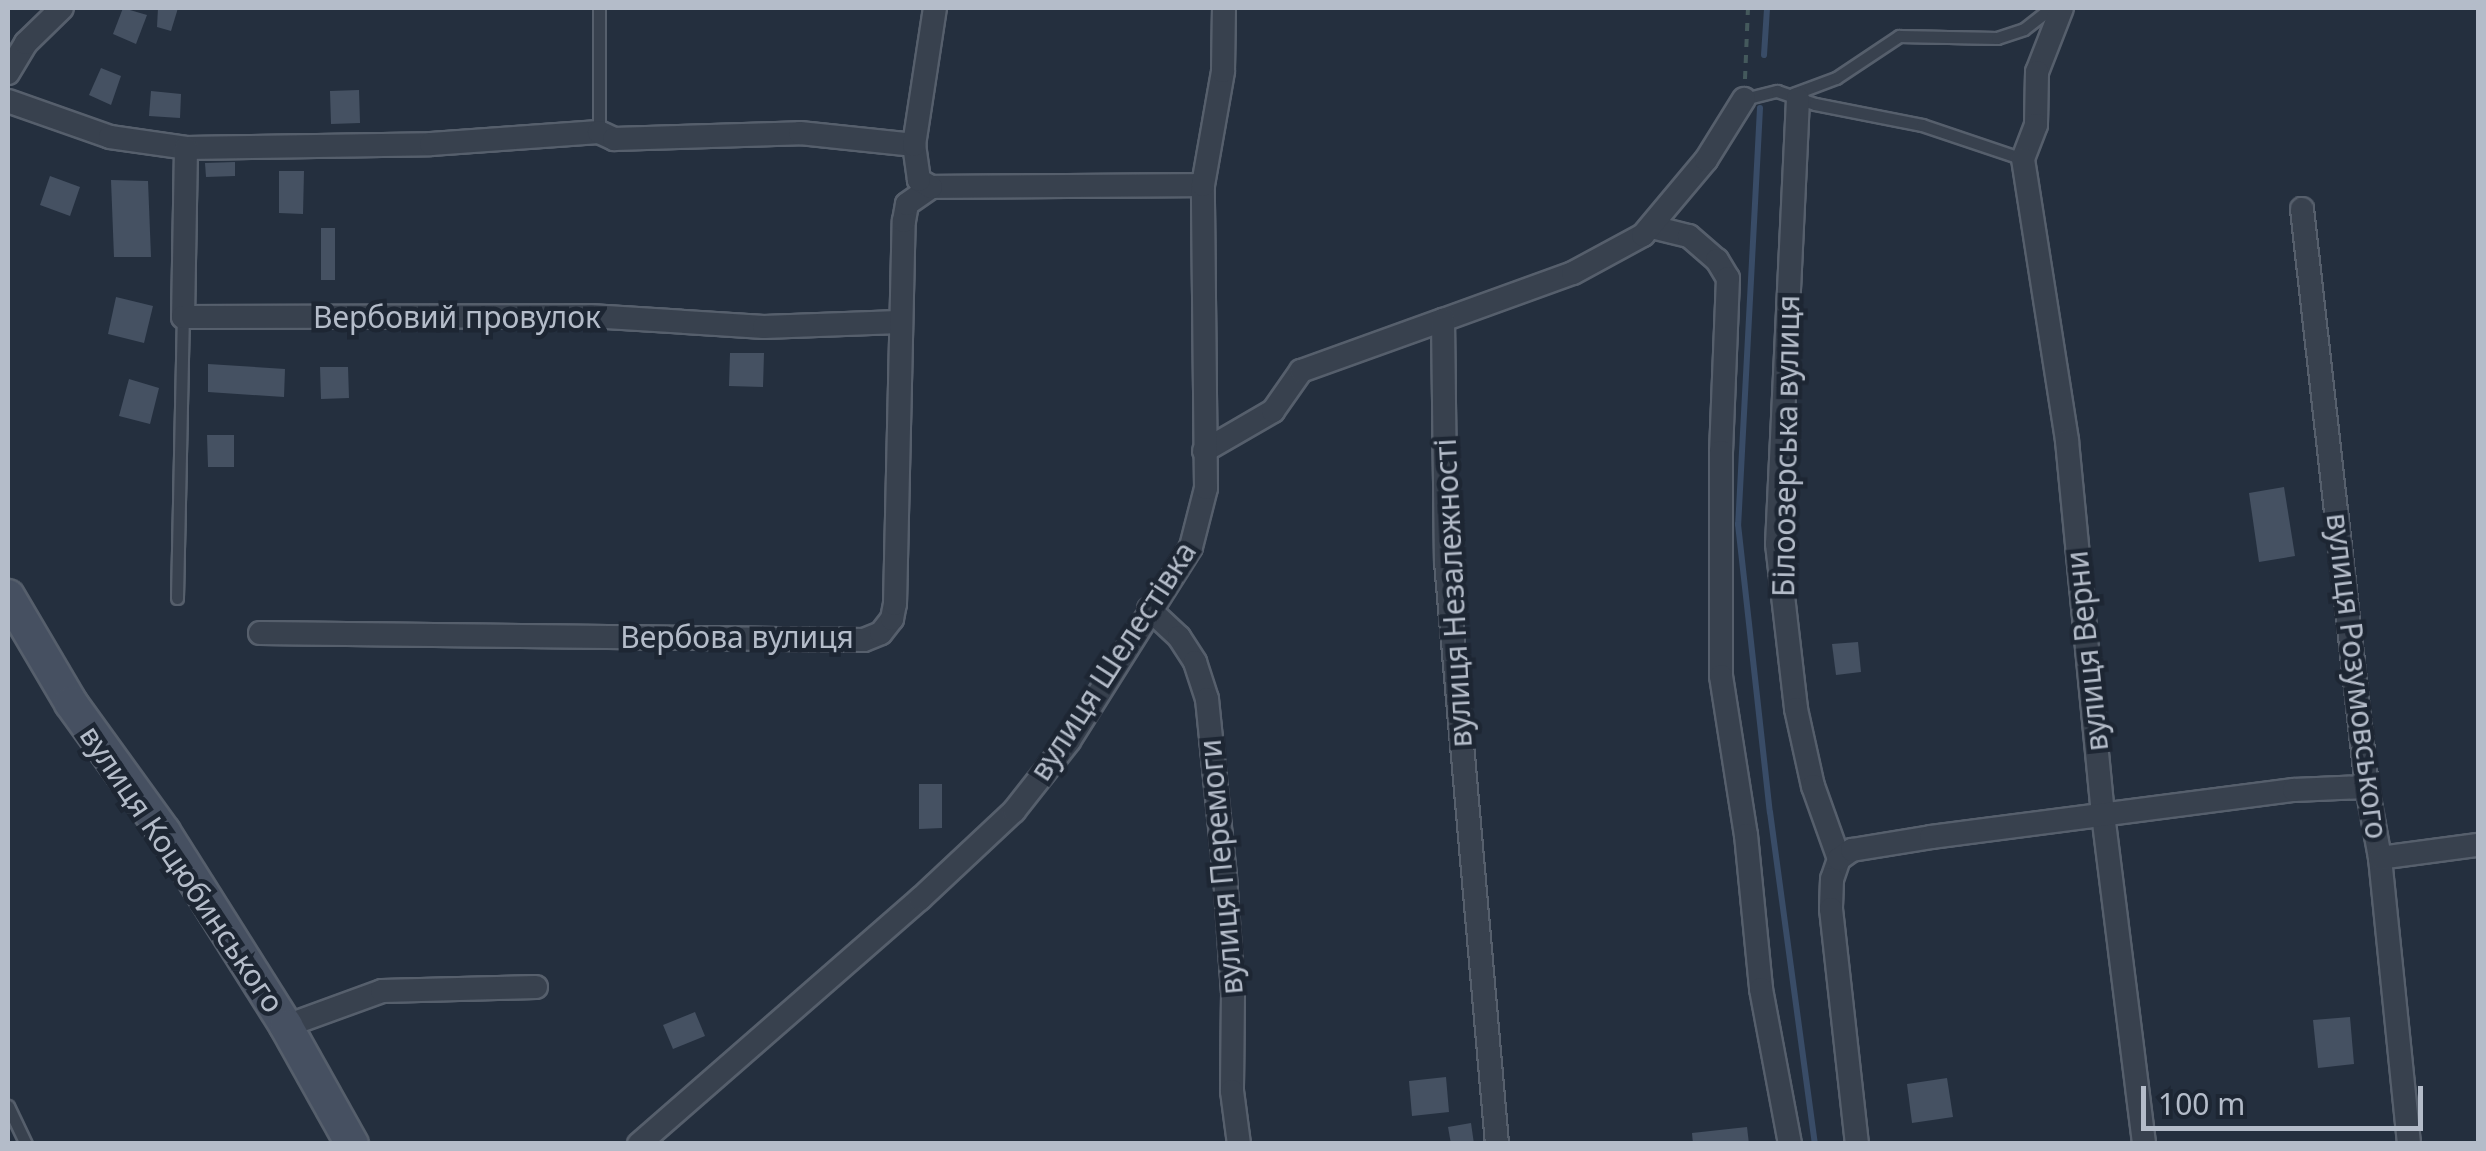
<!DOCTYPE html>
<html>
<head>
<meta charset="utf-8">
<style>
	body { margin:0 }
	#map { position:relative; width:2486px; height:1151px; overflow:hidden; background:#242f3e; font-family:"Noto Sans",sans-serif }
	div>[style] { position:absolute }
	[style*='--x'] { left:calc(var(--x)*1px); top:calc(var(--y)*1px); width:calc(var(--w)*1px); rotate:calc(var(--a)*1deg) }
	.stream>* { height:6px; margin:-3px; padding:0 3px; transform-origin:3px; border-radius:3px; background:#394c67 }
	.building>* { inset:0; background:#455162 }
	.path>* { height:4px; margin-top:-2px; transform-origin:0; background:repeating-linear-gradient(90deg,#44595c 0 8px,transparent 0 16px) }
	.roads { filter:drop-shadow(2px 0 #565f6c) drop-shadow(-2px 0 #565f6c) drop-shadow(0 2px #565f6c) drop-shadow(0 -2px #565f6c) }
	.lane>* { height:11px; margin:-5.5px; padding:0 5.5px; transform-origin:5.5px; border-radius:5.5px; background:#38414e }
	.street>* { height:22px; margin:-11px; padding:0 11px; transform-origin:11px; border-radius:11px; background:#38414e }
	.secondary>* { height:32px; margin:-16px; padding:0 16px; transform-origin:16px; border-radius:16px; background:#465061 }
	span { translate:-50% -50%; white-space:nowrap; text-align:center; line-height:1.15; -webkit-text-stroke:9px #1d2633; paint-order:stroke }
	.street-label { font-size:30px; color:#b4bcc9 }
	.frame { position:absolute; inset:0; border:10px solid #b4bcc9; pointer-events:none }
	.scale { position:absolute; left:2141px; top:1086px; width:282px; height:45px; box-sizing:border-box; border:5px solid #b4bcc9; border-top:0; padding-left:12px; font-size:30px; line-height:35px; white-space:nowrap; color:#b4bcc9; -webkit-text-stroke:8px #1d2633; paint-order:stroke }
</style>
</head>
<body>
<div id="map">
	<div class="stream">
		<div style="--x:1764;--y:55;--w:47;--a:-86.3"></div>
		<div style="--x:1760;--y:108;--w:417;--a:93"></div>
		<div style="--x:1738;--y:524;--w:290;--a:83.7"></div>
		<div style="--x:1770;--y:812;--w:335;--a:82.3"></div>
	</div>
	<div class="building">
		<div style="clip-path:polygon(123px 8px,147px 15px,136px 44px,113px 34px)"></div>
		<div style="clip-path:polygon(158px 8px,178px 8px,171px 31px,157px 27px)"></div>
		<div style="clip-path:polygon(101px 68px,121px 76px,111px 105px,89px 95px)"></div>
		<div style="clip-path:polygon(359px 90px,360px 123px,331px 124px,330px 91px)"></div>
		<div style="clip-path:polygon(151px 91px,181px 94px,180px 118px,149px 116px)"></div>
		<div style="clip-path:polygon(235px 162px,235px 176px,206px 177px,205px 163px)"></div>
		<div style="clip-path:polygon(279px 171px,304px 171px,303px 214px,279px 213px)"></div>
		<div style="clip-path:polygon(50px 176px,80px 187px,70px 216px,40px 205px)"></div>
		<div style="clip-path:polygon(111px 180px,148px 181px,151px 257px,114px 257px)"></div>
		<div style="clip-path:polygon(321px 228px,335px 228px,335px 280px,321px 280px)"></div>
		<div style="clip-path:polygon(116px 297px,153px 306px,144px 343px,108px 334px)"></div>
		<div style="clip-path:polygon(730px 353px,764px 353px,763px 387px,729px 386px)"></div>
		<div style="clip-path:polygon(208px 364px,285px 369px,284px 397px,208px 392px)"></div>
		<div style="clip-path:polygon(320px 367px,348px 367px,349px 398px,321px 399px)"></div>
		<div style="clip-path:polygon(129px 379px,159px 388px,150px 424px,119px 416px)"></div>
		<div style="clip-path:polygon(207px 435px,234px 435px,234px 467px,208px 467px)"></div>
		<div style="clip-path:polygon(2284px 487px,2295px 556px,2259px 562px,2249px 493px)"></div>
		<div style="clip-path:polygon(1858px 642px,1861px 672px,1836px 675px,1832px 644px)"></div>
		<div style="clip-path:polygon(919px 784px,942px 784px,942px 828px,919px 829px)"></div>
		<div style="clip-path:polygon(695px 1012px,705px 1036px,673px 1049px,663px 1025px)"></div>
		<div style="clip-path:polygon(2350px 1017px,2354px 1064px,2318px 1068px,2313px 1020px)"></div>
		<div style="clip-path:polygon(1446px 1077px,1449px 1112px,1412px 1116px,1409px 1081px)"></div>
		<div style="clip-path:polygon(1947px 1078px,1953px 1117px,1912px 1123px,1907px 1084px)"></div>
		<div style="clip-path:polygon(1471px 1123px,1474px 1144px,1451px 1144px,1448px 1127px)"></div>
		<div style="clip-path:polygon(1747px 1127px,1749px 1144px,1693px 1144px,1692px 1133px)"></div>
	</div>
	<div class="path">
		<div style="--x:1745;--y:79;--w:71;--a:-87.6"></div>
	</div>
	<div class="roads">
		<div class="lane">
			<div style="--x:599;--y:8;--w:124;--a:90"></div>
			<div style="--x:1793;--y:94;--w:46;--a:-20.4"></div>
			<div style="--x:1836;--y:78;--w:76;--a:-33.7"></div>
			<div style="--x:1899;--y:36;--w:98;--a:1.2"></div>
			<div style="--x:1997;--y:38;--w:28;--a:-18"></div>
			<div style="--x:2024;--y:29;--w:34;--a:-38"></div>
			<div style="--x:1744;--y:99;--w:34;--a:-14"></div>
			<div style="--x:1777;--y:91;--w:40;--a:18.9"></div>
			<div style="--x:1815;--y:104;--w:109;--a:11.1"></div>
			<div style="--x:1922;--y:125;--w:107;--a:18.6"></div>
			<div style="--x:177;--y:598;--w:281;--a:-88.8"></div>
			<div style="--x:8;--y:1106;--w:42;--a:64.7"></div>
		</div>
		<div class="street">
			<div style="--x:2062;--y:8;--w:69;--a:111.3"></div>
			<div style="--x:2037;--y:72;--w:53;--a:91.1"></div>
			<div style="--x:2036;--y:125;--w:36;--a:111"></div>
			<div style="--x:2023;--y:159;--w:285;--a:81.1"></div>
			<div style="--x:2067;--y:441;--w:375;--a:84.5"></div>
			<div style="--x:2103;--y:814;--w:333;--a:82.9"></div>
			<div style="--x:8;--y:73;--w:35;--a:-59"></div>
			<div style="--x:26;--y:43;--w:50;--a:-44.2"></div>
			<div style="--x:1798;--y:99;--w:445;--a:92.7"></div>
			<div style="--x:1777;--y:544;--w:166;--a:83.4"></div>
			<div style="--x:1796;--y:709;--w:79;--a:77.6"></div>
			<div style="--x:1813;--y:786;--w:77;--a:70.4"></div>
			<div style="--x:1839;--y:859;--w:21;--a:109"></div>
			<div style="--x:1832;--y:879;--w:30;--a:92"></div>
			<div style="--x:1831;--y:909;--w:236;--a:83.7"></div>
			<div style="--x:8;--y:101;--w:108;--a:19.4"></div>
			<div style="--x:110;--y:137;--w:77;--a:8.2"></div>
			<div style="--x:186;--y:148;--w:245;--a:-0.9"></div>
			<div style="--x:431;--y:144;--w:168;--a:-4.1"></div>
			<div style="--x:599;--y:132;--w:17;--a:25"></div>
			<div style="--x:614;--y:139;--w:186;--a:-1.8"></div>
			<div style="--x:800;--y:133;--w:115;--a:6"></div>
			<div style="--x:186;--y:148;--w:169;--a:91"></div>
			<div style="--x:183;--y:317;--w:407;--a:-0.1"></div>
			<div style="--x:590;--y:316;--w:174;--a:3.6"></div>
			<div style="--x:764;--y:327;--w:135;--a:-2.1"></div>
			<div style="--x:931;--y:187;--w:272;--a:-0.4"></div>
			<div style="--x:2302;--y:209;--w:582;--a:83.58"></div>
			<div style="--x:2367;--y:787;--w:72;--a:79.6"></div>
			<div style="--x:2380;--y:858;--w:287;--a:84.2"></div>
			<div style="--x:1652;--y:227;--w:38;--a:14"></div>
			<div style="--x:1689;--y:236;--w:37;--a:41"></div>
			<div style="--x:1717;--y:260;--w:21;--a:59"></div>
			<div style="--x:1728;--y:278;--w:174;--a:92.3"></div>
			<div style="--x:1721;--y:452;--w:224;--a:90"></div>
			<div style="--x:1721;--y:676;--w:161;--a:81.1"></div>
			<div style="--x:1746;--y:835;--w:155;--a:84.4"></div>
			<div style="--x:1761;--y:989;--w:158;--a:79.4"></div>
			<div style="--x:1443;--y:320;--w:138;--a:-19.9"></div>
			<div style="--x:1573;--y:273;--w:80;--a:-28.5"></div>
			<div style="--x:1643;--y:235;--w:98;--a:-50"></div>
			<div style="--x:1706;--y:160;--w:72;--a:-58.1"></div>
			<div style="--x:1204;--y:451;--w:80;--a:-30.1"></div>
			<div style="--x:1273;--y:411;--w:49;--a:-55"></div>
			<div style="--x:1301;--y:371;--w:151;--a:-19.8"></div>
			<div style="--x:1443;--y:320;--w:242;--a:89.3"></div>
			<div style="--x:1446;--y:562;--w:584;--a:84.99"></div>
			<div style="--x:1149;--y:609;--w:41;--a:43"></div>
			<div style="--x:1179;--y:637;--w:30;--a:57"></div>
			<div style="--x:1195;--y:662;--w:39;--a:72"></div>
			<div style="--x:1207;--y:699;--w:178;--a:84.2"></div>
			<div style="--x:1225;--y:876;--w:117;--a:86.1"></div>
			<div style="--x:1233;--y:993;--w:98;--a:90.6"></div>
			<div style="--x:1232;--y:1091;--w:53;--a:82.5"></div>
			<div style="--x:260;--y:633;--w:604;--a:0.66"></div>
			<div style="--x:864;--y:640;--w:18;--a:-22"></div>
			<div style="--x:881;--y:633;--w:18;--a:-52"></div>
			<div style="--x:892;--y:619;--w:15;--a:-79"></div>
			<div style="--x:895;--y:604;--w:383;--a:-88.7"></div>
			<div style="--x:904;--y:221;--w:17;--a:-80"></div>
			<div style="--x:907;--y:204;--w:29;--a:-35"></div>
			<div style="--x:931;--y:187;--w:14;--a:-150"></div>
			<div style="--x:919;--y:180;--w:35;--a:-98"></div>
			<div style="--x:914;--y:145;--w:139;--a:-81.3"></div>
			<div style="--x:2380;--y:858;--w:99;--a:-7.6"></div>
			<div style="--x:1839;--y:859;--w:16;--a:-35"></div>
			<div style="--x:1852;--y:850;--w:80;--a:-9.3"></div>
			<div style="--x:1931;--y:837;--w:366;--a:-7.4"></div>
			<div style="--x:2294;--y:790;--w:73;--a:-2.4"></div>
			<div style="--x:286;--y:1026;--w:102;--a:-20"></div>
			<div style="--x:382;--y:991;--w:154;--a:-1.5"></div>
			<div style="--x:639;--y:1144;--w:373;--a:-41.1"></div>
			<div style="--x:920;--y:899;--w:129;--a:-43.1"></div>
			<div style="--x:1014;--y:811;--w:89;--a:-51.8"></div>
			<div style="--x:1069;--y:741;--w:229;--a:-57.8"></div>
			<div style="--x:1191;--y:547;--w:61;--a:-75.7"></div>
			<div style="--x:1206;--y:488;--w:303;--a:-90.6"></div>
			<div style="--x:1203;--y:185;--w:116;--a:-80"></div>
			<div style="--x:1223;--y:71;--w:63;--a:-89.1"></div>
		</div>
		<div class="secondary">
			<div style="--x:8;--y:596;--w:124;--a:59.5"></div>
			<div style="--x:71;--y:703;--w:159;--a:54.2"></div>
			<div style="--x:164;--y:832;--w:229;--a:57.8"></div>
			<div style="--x:286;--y:1026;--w:135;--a:60.8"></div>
		</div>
	</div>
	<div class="street-label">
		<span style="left:457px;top:317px">Вербовий провулок</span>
		<span style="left:1786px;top:446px;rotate:-89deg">Білоозерська вулиця</span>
		<span style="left:1453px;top:593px;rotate:-93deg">вулиця Незалежності</span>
		<span style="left:737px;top:637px">Вербова вулиця</span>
		<span style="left:2087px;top:651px;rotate:-96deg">вулиця Верни</span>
		<span style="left:1113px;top:661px;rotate:-57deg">вулиця Шелестівка</span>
		<span style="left:2357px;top:676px;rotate:83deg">вулиця Розумовського</span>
		<span style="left:1221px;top:867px;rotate:-95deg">вулиця Перемоги</span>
		<span style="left:182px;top:869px;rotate:56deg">вулиця Коцюбинського</span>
	</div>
	<div class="frame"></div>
	<div class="scale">100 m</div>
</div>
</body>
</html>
